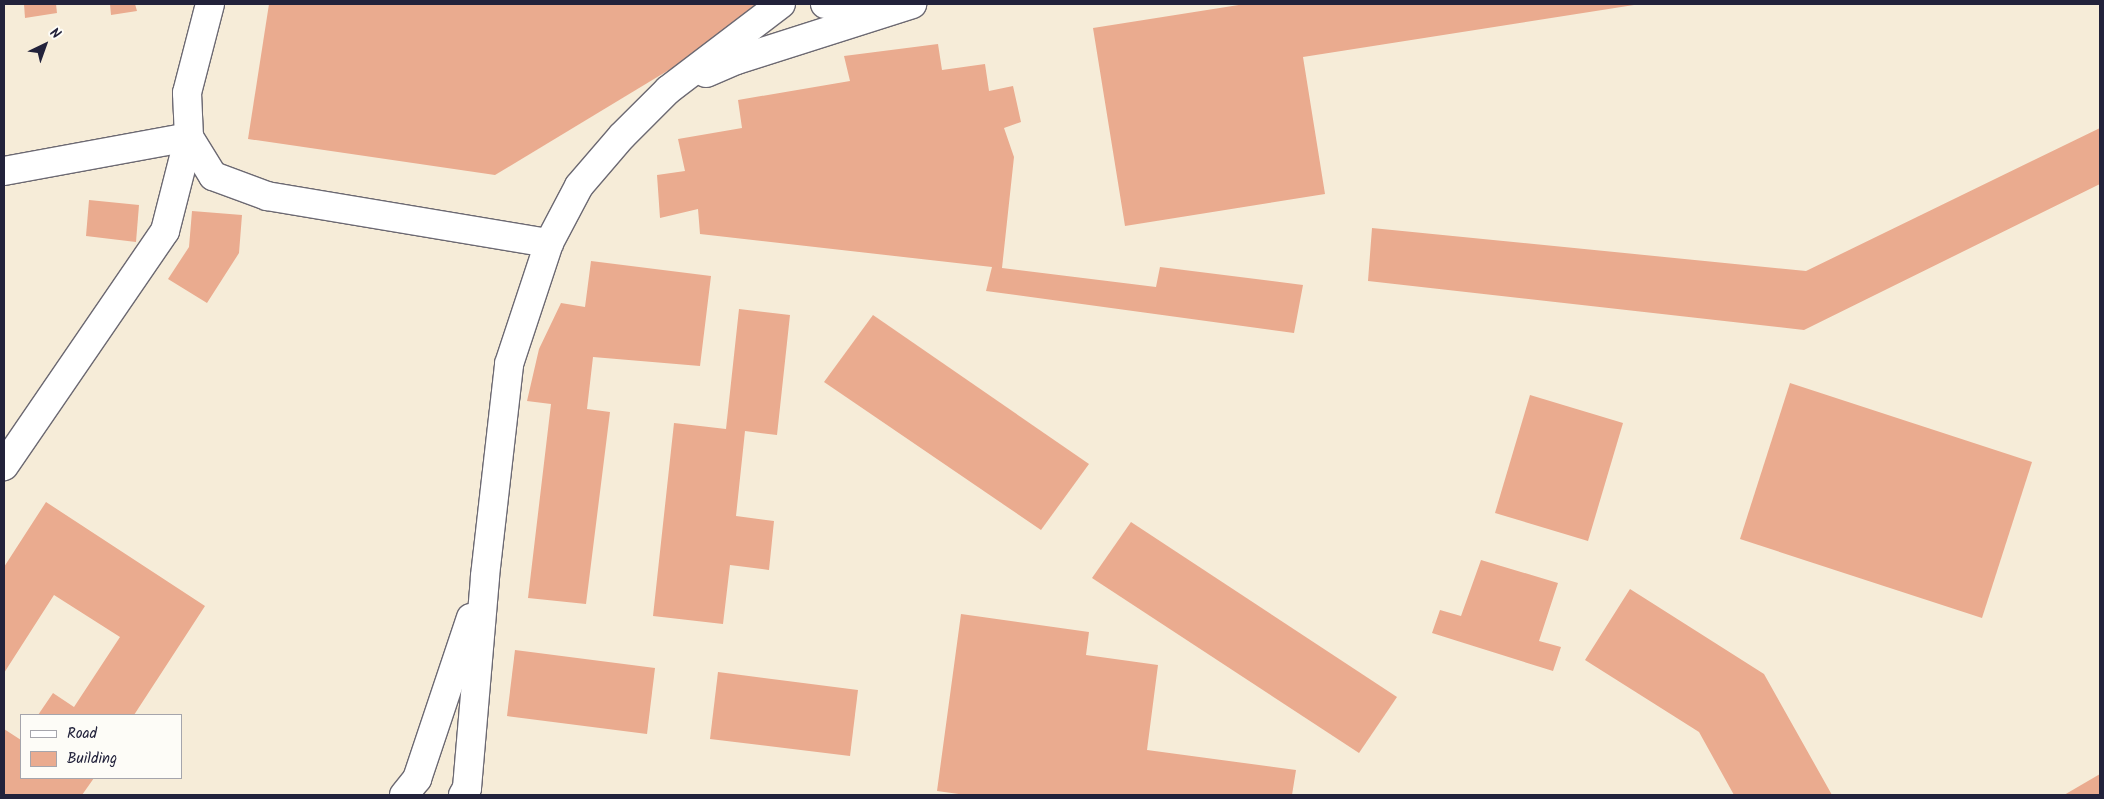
<!DOCTYPE html>
<html>
<head>
<meta charset="utf-8">
<style>
	body { margin:0 }
	#map { position:relative; width:2104px; height:799px; overflow:hidden; background:#f6ecd8; font-family:Kalam,sans-serif }
	div>[style] { position:absolute }
	[style*='--x'] { left:calc(var(--x)*1px); top:calc(var(--y)*1px); width:calc(var(--w)*1px); rotate:calc(var(--a)*1deg) }
	.building>* { inset:0; background:#eaab8f }
	.roads { filter:drop-shadow(1px 0 #6c6972) drop-shadow(-1px 0 #6c6972) drop-shadow(0 1px #6c6972) drop-shadow(0 -1px #6c6972) }
	.minor>* { height:28px; margin:-14px; padding:0 14px; transform-origin:14px; border-radius:14px; background:#fff }
	span { translate:-50% -50%; white-space:nowrap; text-align:center; line-height:1.15; -webkit-text-stroke:5px #fdfcf7; paint-order:stroke }
	.frame { position:absolute; inset:0; border:5px solid #22223b; pointer-events:none }
	.legend { position:absolute; left:20px; top:714px; width:162px; height:65px; box-sizing:border-box; background:#fdfcf7; border:1px solid #a5a5ac; margin:0; padding:6px 9px; list-style:none; font-size:15px; color:#22223b }
	.legend li { display:flex; align-items:center; gap:10px; height:25px }
	.legend b { width:25px; border:1px solid #a5a5ac }
	.north { position:absolute; left:20px; top:20px; width:50px; height:50px; -webkit-text-stroke:4px #fdfcf7; paint-order:stroke; rotate:42deg; font-size:14px; font-weight:700; line-height:20px; text-align:center; color:#22223b }
	.north::after { content:''; display:block; margin:auto; width:18px; height:22px; background:#22223b; clip-path:polygon(50% 0,100% 100%,50% 72%,0 100%) }
</style>
</head>
<body>
<div id="map">
	<div class="building">
		<div style="clip-path:polygon(24px 4px,56px 4px,57px 13px,25px 18px)"></div>
		<div style="clip-path:polygon(110px 4px,135px 4px,137px 11px,111px 15px)"></div>
		<div style="clip-path:polygon(269px 4px,778px 4px,495px 175px,248px 139px)"></div>
		<div style="clip-path:polygon(1245px 4px,1634px 4px,1634px 5px,1303px 57px,1325px 194px,1125px 226px,1093px 28px)"></div>
		<div style="clip-path:polygon(938px 44px,942px 70px,985px 64px,989px 91px,1013px 86px,1021px 122px,1004px 128px,1014px 157px,1002px 268px,1156px 287px,1160px 267px,1303px 285px,1294px 333px,986px 291px,992px 267px,700px 234px,698px 209px,660px 218px,657px 175px,685px 171px,678px 139px,742px 128px,738px 100px,850px 81px,844px 56px)"></div>
		<div style="clip-path:polygon(2100px 128px,2100px 184px,1804px 330px,1368px 281px,1372px 228px,1806px 271px)"></div>
		<div style="clip-path:polygon(89px 200px,139px 205px,136px 242px,86px 236px)"></div>
		<div style="clip-path:polygon(192px 211px,242px 215px,239px 253px,207px 303px,168px 279px,189px 247px)"></div>
		<div style="clip-path:polygon(591px 261px,711px 276px,700px 366px,593px 357px,587px 409px,610px 412px,586px 604px,528px 598px,551px 404px,527px 401px,539px 349px,561px 303px,585px 307px)"></div>
		<div style="clip-path:polygon(739px 309px,790px 315px,777px 435px,745px 431px,736px 516px,774px 521px,769px 570px,730px 565px,723px 624px,653px 616px,674px 423px,726px 429px)"></div>
		<div style="clip-path:polygon(873px 315px,1089px 464px,1041px 530px,824px 382px)"></div>
		<div style="clip-path:polygon(1790px 383px,2032px 462px,1982px 618px,1740px 539px)"></div>
		<div style="clip-path:polygon(1530px 395px,1623px 423px,1588px 541px,1495px 513px)"></div>
		<div style="clip-path:polygon(46px 502px,205px 606px,134px 715px,38px 715px,53px 693px,74px 707px,120px 637px,54px 595px,4px 673px,4px 567px)"></div>
		<div style="clip-path:polygon(1131px 522px,1397px 697px,1359px 753px,1092px 578px)"></div>
		<div style="clip-path:polygon(1481px 560px,1558px 583px,1539px 641px,1561px 647px,1553px 671px,1432px 633px,1440px 610px,1461px 616px)"></div>
		<div style="clip-path:polygon(1630px 589px,1764px 674px,1832px 795px,1734px 795px,1699px 732px,1585px 660px)"></div>
		<div style="clip-path:polygon(961px 614px,1089px 632px,1086px 655px,1158px 665px,1147px 750px,1296px 770px,1292px 795px,966px 795px,937px 791px)"></div>
		<div style="clip-path:polygon(515px 650px,655px 668px,647px 734px,507px 716px)"></div>
		<div style="clip-path:polygon(718px 672px,858px 690px,850px 756px,710px 739px)"></div>
		<div style="clip-path:polygon(4px 729px,21px 740px,21px 778px,94px 778px,82px 795px,4px 795px)"></div>
		<div style="clip-path:polygon(2100px 774px,2100px 795px,2064px 795px)"></div>
	</div>
	<div class="roads">
		<div class="minor">
			<div style="--x:210;--y:4;--w:92;--a:104.5"></div>
			<div style="--x:187;--y:93;--w:44;--a:87.4"></div>
			<div style="--x:189;--y:137;--w:46;--a:58.4"></div>
			<div style="--x:213;--y:176;--w:58;--a:20.3"></div>
			<div style="--x:267;--y:196;--w:286;--a:9.5"></div>
			<div style="--x:825;--y:4;--w:26;--a:9"></div>
			<div style="--x:851;--y:8;--w:25;--a:-7"></div>
			<div style="--x:706;--y:73;--w:34;--a:-23"></div>
			<div style="--x:737;--y:60;--w:184;--a:-17.7"></div>
			<div style="--x:4;--y:171;--w:188;--a:-10.4"></div>
			<div style="--x:189;--y:137;--w:97;--a:104.3"></div>
			<div style="--x:165;--y:231;--w:285;--a:124.4"></div>
			<div style="--x:404;--y:795;--w:21;--a:-51"></div>
			<div style="--x:417;--y:779;--w:170;--a:-71.5"></div>
			<div style="--x:463;--y:795;--w:8;--a:-60"></div>
			<div style="--x:467;--y:788;--w:213;--a:-85.1"></div>
			<div style="--x:485;--y:576;--w:213;--a:-83.5"></div>
			<div style="--x:509;--y:364;--w:127;--a:-71.7"></div>
			<div style="--x:549;--y:243;--w:64;--a:-62.2"></div>
			<div style="--x:579;--y:186;--w:66;--a:-49.3"></div>
			<div style="--x:622;--y:136;--w:65;--a:-45"></div>
			<div style="--x:668;--y:90;--w:142;--a:-37.3"></div>
		</div>
	</div>
	<div class="frame"></div>
	<ul class="legend">
	<li><b style="height:6px;background:#fff"></b>Road</li>
	<li><b style="height:14px;background:#eaab8f"></b>Building</li>
	</ul>
	<div class="north">N</div>
</div>
</body>
</html>
